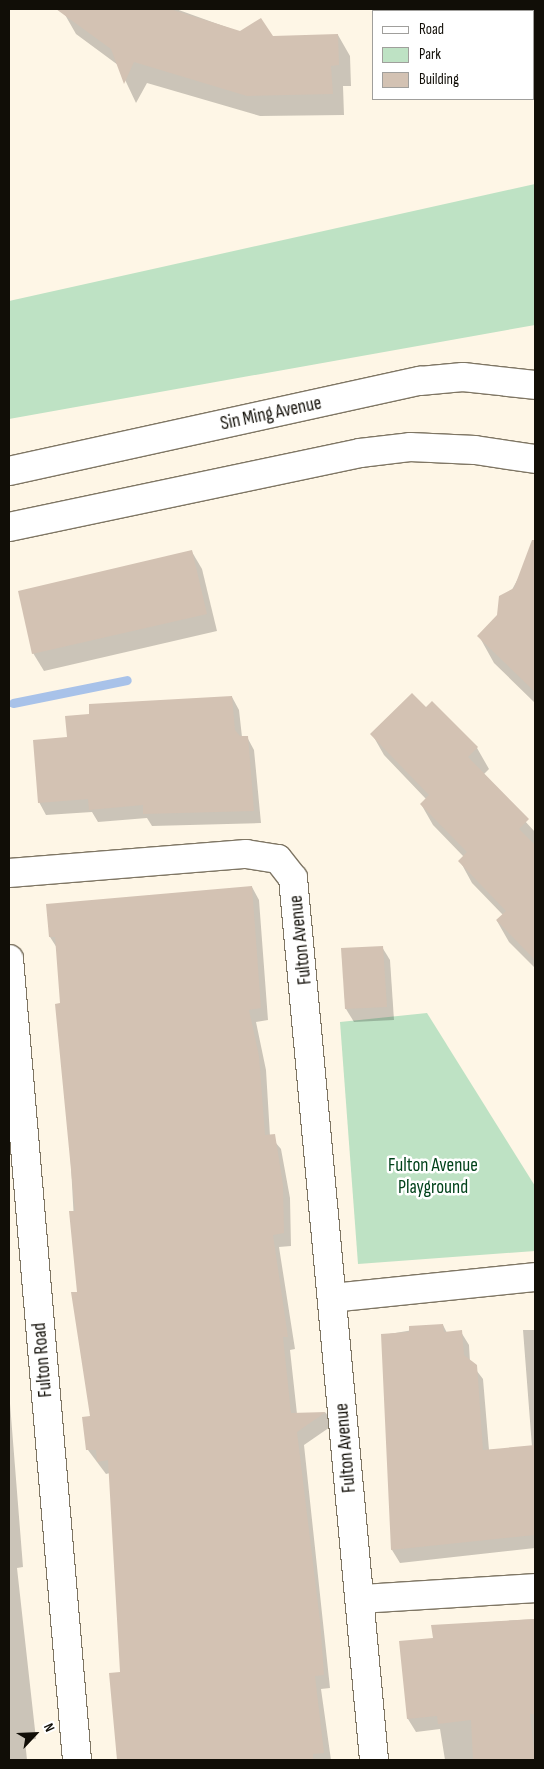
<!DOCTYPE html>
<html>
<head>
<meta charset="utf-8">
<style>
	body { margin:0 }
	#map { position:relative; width:544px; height:1769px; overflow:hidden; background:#fef6e6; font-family:"Sofia Sans Condensed",sans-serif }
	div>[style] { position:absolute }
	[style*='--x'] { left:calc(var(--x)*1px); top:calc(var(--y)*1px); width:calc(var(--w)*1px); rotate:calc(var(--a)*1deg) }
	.green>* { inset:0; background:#bee2c4 }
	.shadow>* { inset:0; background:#0003 }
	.stream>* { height:9px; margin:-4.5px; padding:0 4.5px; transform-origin:4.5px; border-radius:4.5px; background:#a8c2e9 }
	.building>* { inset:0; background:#d3c2b3 }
	.roads { filter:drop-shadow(1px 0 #7f7664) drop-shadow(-1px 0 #7f7664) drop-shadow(0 1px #7f7664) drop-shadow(0 -1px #7f7664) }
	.minor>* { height:28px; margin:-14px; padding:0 14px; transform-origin:14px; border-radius:14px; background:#fff }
	.major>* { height:28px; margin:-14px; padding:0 14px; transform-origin:14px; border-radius:14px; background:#fff }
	span { translate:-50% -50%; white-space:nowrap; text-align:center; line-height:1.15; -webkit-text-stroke:5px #fff; paint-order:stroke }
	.street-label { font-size:19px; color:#110e07 }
	.park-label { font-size:19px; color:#01421a }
	.frame { position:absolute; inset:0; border:10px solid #110e07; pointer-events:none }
	.legend { position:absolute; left:372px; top:10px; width:162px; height:90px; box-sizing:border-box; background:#fff; border:1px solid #a09f9c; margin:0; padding:6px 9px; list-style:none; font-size:15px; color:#110e07 }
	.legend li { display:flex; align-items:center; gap:10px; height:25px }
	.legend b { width:25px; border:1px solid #a09f9c }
	.north { position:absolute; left:10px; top:1709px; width:50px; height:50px; -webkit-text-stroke:4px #fff; paint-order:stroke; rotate:65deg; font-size:14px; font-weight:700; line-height:20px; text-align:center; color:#110e07 }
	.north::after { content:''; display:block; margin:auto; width:18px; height:22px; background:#110e07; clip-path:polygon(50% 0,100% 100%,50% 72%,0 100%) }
</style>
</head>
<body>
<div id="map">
	<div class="green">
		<div style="clip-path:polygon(535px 184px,535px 325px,9px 419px,9px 301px)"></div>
		<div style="clip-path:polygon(427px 1013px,535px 1186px,535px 1251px,358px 1264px,340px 1022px)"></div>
	</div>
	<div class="shadow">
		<div style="clip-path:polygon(67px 9px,176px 9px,240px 32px,272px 38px,338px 35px,350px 56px,351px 86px,343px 86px,344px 115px,260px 116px,147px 83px,136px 103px,118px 65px,76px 34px,64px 13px)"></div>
		<div style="clip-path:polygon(532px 9px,535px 9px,535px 47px,533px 43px)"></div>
		<div style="clip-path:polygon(192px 552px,202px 569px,217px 631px,44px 671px,33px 653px)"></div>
		<div style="clip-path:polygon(535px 570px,535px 703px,494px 663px,479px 636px,498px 616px,522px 571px)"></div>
		<div style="clip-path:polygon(232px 697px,239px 710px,242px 737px,247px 737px,254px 750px,261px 823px,152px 826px,147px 818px,98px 822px,92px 812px,46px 815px,39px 802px,68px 738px)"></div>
		<div style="clip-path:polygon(426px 708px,477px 748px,489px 769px,483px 775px,535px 832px,535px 968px,509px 942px,497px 921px,503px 915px,472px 883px,460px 861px,464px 857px,433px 825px,421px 804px,426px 799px,384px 755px,372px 734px)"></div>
		<div style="clip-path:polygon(252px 887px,259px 900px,268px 1020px,256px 1022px,266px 1070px,270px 1136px,281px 1149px,290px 1198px,291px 1246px,279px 1247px,295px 1349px,290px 1350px,297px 1414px,326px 1413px,333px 1425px,304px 1445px,330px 1688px,321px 1689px,331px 1760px,119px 1760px,110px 1674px,121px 1674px,110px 1473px,106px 1474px,88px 1450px,92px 1417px,78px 1293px,62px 1004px,57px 948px,50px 937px)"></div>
		<div style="clip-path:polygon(382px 947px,390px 960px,394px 1020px,354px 1022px,346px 1009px,342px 950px)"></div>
		<div style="clip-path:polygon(443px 1325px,447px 1333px,461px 1332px,469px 1345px,470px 1362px,483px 1379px,489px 1450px,532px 1447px,523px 1330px,535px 1330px,535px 1548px,400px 1563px,392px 1550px,383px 1335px)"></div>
		<div style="clip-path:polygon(9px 1391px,23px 1567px,17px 1568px,36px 1739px,25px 1740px,27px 1760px,9px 1760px)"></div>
		<div style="clip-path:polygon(535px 1619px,535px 1760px,445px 1760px,440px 1729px,416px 1732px,408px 1719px,401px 1643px,434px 1639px,433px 1626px)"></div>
	</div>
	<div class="stream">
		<div style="--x:13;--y:703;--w:116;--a:-11.4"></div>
	</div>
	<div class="building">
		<div style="clip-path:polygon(56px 9px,170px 9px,240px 31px,261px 18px,273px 36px,338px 34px,339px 65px,331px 66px,333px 94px,247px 96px,134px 62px,124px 84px,111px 49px)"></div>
		<div style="clip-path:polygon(532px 540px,535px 540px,535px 692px,477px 636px,497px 615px,499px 596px,514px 588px)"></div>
		<div style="clip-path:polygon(192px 550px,207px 614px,32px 654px,18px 591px)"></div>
		<div style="clip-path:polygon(412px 693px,426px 707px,432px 701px,478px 747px,468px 757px,529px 819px,519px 829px,535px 845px,535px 960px,496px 920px,506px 911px,458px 861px,467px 852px,420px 804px,429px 795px,370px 734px)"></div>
		<div style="clip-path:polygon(232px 696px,235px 730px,240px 736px,248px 736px,254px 811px,143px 814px,143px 805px,89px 810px,88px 799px,38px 803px,33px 740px,67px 737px,65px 716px,89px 714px,89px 704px)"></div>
		<div style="clip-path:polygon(252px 886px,261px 1008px,249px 1010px,259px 1056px,265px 1135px,275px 1134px,283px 1185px,284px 1233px,273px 1235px,288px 1337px,283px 1337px,291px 1413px,326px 1412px,297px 1432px,320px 1621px,324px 1675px,315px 1676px,324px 1753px,313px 1754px,313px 1760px,117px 1760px,109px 1673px,120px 1672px,108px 1460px,97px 1462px,96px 1450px,86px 1450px,82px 1417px,90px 1416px,71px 1292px,77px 1292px,69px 1211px,75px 1211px,55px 1004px,60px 1003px,55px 937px,49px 937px,46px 904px)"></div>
		<div style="clip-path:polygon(383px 946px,387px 1007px,345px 1009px,341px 948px)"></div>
		<div style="clip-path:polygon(443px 1324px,444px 1332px,462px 1330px,464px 1355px,477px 1365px,483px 1450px,535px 1445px,535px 1535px,391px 1550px,381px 1334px,409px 1332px,409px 1326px)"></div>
		<div style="clip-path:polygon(535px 1619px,535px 1714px,530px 1714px,535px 1760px,473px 1760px,471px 1720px,438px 1724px,437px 1716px,407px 1719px,399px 1641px,433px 1638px,431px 1625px)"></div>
	</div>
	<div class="roads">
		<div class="minor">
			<div style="--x:9;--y:873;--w:238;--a:-4.6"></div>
			<div style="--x:246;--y:854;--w:32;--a:9"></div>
			<div style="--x:278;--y:859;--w:24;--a:52"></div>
			<div style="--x:293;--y:878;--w:886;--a:84.75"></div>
			<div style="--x:9;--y:959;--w:804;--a:85.15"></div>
			<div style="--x:332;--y:1298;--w:204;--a:-5.9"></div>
			<div style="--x:361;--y:1599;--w:174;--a:-3.6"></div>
		</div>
		<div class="major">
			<div style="--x:9;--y:471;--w:421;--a:-12.4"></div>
			<div style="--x:420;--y:381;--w:43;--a:-5.3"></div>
			<div style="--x:463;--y:377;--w:72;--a:6.3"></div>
			<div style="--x:9;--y:527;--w:359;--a:-11.9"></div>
			<div style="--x:360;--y:453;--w:50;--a:-6.8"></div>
			<div style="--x:410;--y:447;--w:65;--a:2.6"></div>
			<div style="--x:475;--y:450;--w:61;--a:8.5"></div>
		</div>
	</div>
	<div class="street-label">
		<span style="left:271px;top:414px;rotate:-12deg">Sin Ming Avenue</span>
		<span style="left:301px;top:940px;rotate:-96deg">Fulton Avenue</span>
		<span style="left:43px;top:1360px;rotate:-95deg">Fulton Road</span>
		<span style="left:346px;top:1448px;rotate:-95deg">Fulton Avenue</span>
	</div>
	<div class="park-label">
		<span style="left:433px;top:1177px">Fulton Avenue<br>Playground</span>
	</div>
	<div class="frame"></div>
	<ul class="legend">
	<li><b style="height:6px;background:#fff"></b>Road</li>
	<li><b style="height:14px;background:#bee2c4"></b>Park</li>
	<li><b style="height:14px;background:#d3c2b3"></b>Building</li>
	</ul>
	<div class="north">N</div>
</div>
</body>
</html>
